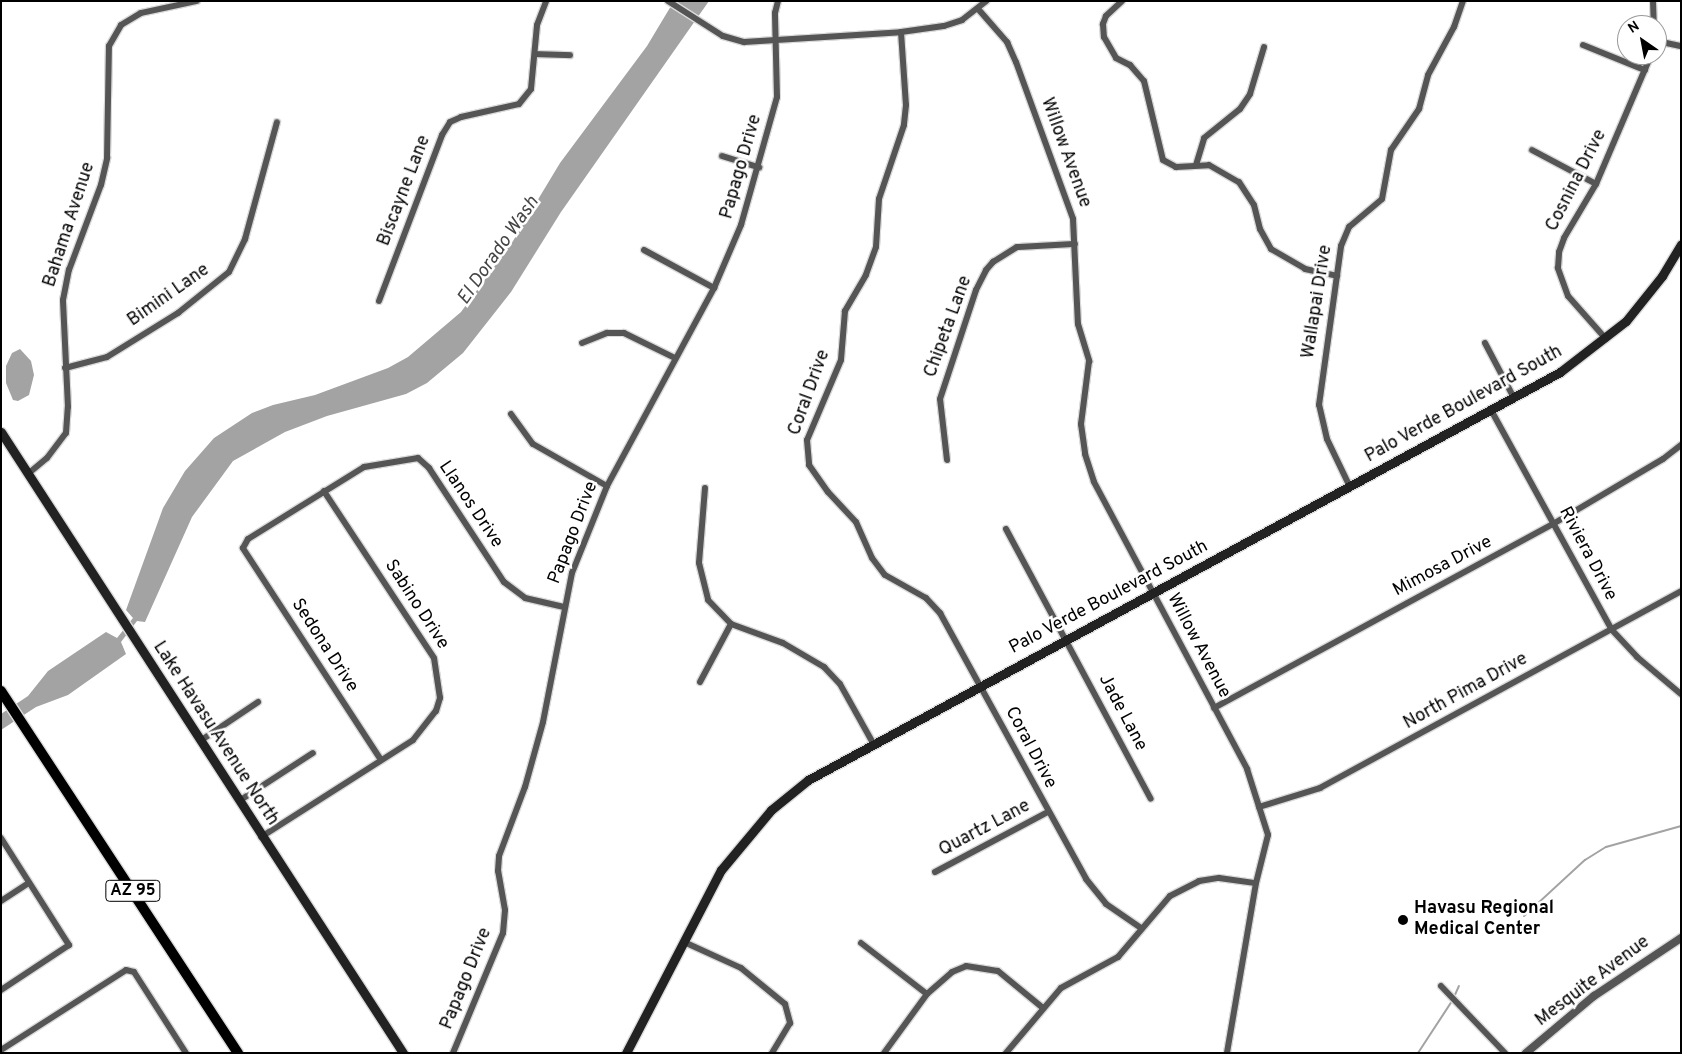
<!DOCTYPE html>
<html>
<head>
<meta charset="utf-8">
<style>
	body { margin:0 }
	#map { position:relative; width:1682px; height:1054px; overflow:hidden; background:#fff; font-family:Overpass,sans-serif }
	div>[style] { position:absolute }
	[style*='--x'] { left:calc(var(--x)*1px); top:calc(var(--y)*1px); width:calc(var(--w)*1px); rotate:calc(var(--a)*1deg) }
	.water>* { inset:0; background:#a3a3a3 }
	.stream>* { height:2px; margin:-1px; padding:0 1px; transform-origin:1px; border-radius:1px; background:#a3a3a3 }
	.roads { filter:drop-shadow(1px 0 #dbdbdb) drop-shadow(-1px 0 #dbdbdb) drop-shadow(0 1px #dbdbdb) drop-shadow(0 -1px #dbdbdb) }
	.minor>* { height:6px; margin:-3px; padding:0 3px; transform-origin:3px; border-radius:3px; background:#555 }
	.tertiary>* { height:8px; margin:-4px; padding:0 4px; transform-origin:4px; border-radius:4px; background:#555 }
	.secondary>* { height:9px; margin:-4.5px; padding:0 4.5px; transform-origin:4.5px; border-radius:4.5px; background:#222 }
	.trunk>* { height:10px; margin:-5px; padding:0 5px; transform-origin:5px; border-radius:5px; background:#000 }
	.dots>* { width:14px; height:14px; translate:-50% -50%; box-sizing:border-box; border:2px solid #fff; border-radius:50% }
	span { translate:-50% -50%; white-space:nowrap; text-align:center; line-height:1.15; -webkit-text-stroke:5px #fff; paint-order:stroke }
	.shield-label span { padding:1px 4px; background:#fff; border:1px solid; border-radius:4px; -webkit-text-stroke-width:0 }
	.shield-label { font-size:16px; color:#000; font-weight:700 }
	.street-label { font-size:18px; color:#000 }
	.poi-label { font-size:18px; color:#000; font-weight:700 }
	.left { translate:0 -50%; text-align:left }
	.water-label { font-size:19px; color:#444; font-style:italic }
	.frame { position:absolute; inset:0; border:2px solid #000; pointer-events:none }
	.north { position:absolute; left:1617px; top:15px; width:50px; height:50px; box-sizing:border-box; background:#fff; border:1px solid #999; border-radius:50%; rotate:327deg; font-size:14px; font-weight:700; line-height:20px; text-align:center; color:#000 }
	.north::after { content:''; display:block; margin:auto; width:18px; height:22px; background:#000; clip-path:polygon(50% 0,100% 100%,50% 72%,0 100%) }
</style>
</head>
<body>
<div id="map">
	<div class="water">
		<div style="clip-path:polygon(674px 1px,709px 1px,561px 212px,511px 292px,463px 353px,427px 383px,406px 394px,327px 416px,285px 432px,233px 461px,192px 517px,145px 622px,137px 621px,121px 642px,126px 654px,68px 695px,36px 707px,1px 730px,1px 714px,28px 696px,48px 671px,106px 632px,117px 638px,133px 618px,126px 610px,163px 508px,185px 471px,214px 438px,252px 413px,273px 405px,315px 395px,388px 368px,408px 357px,461px 312px,513px 241px,560px 163px,647px 46px)"></div>
		<div style="clip-path:polygon(20px 349px,31px 361px,34px 375px,29px 395px,18px 401px,13px 400px,6px 383px,6px 366px,12px 353px)"></div>
	</div>
	<div class="stream">
		<div style="--x:1524;--y:916;--w:83;--a:-42.6"></div>
		<div style="--x:1585;--y:860;--w:25;--a:-32"></div>
		<div style="--x:1606;--y:847;--w:78;--a:-15.6"></div>
		<div style="--x:1454;--y:997;--w:12;--a:-66"></div>
		<div style="--x:1418;--y:1053;--w:62;--a:-56.8"></div>
	</div>
	<div class="roads">
		<div class="minor">
			<div style="--x:668;--y:1;--w:65;--a:32.5"></div>
			<div style="--x:723;--y:36;--w:22;--a:16"></div>
			<div style="--x:744;--y:42;--w:157;--a:-3.6"></div>
			<div style="--x:901;--y:32;--w:43;--a:-7.9"></div>
			<div style="--x:944;--y:26;--w:19;--a:-18"></div>
			<div style="--x:962;--y:20;--w:31;--a:-38"></div>
			<div style="--x:1122;--y:1;--w:22;--a:137"></div>
			<div style="--x:1106;--y:16;--w:9;--a:111"></div>
			<div style="--x:1103;--y:24;--w:13;--a:86"></div>
			<div style="--x:1104;--y:37;--w:24;--a:60"></div>
			<div style="--x:1116;--y:58;--w:16;--a:27"></div>
			<div style="--x:1130;--y:65;--w:21;--a:49"></div>
			<div style="--x:1144;--y:81;--w:81;--a:76.5"></div>
			<div style="--x:1163;--y:160;--w:15;--a:28"></div>
			<div style="--x:1176;--y:167;--w:33;--a:-3"></div>
			<div style="--x:1209;--y:165;--w:34;--a:30"></div>
			<div style="--x:1239;--y:182;--w:27;--a:57"></div>
			<div style="--x:1254;--y:205;--w:25;--a:76"></div>
			<div style="--x:1260;--y:229;--w:23;--a:61"></div>
			<div style="--x:1271;--y:249;--w:39;--a:30"></div>
			<div style="--x:1305;--y:269;--w:33;--a:12"></div>
			<div style="--x:1653;--y:1;--w:24;--a:88"></div>
			<div style="--x:979;--y:10;--w:43;--a:48.8"></div>
			<div style="--x:1007;--y:42;--w:22;--a:66"></div>
			<div style="--x:1016;--y:62;--w:167;--a:70"></div>
			<div style="--x:1073;--y:219;--w:105;--a:87.3"></div>
			<div style="--x:1078;--y:324;--w:39;--a:73"></div>
			<div style="--x:1089;--y:361;--w:64;--a:97.2"></div>
			<div style="--x:1081;--y:424;--w:30;--a:82"></div>
			<div style="--x:1085;--y:454;--w:29;--a:72"></div>
			<div style="--x:1094;--y:482;--w:325;--a:61.9"></div>
			<div style="--x:1247;--y:769;--w:69;--a:72.3"></div>
			<div style="--x:1268;--y:835;--w:49;--a:104"></div>
			<div style="--x:1256;--y:883;--w:172;--a:99.7"></div>
			<div style="--x:901;--y:32;--w:73;--a:86.1"></div>
			<div style="--x:906;--y:105;--w:20;--a:96"></div>
			<div style="--x:904;--y:125;--w:78;--a:108.7"></div>
			<div style="--x:879;--y:199;--w:48;--a:93.6"></div>
			<div style="--x:876;--y:247;--w:30;--a:110"></div>
			<div style="--x:866;--y:275;--w:42;--a:120.3"></div>
			<div style="--x:845;--y:311;--w:49;--a:94.7"></div>
			<div style="--x:841;--y:360;--w:87;--a:113"></div>
			<div style="--x:807;--y:440;--w:25;--a:85"></div>
			<div style="--x:809;--y:465;--w:33;--a:55"></div>
			<div style="--x:828;--y:492;--w:41;--a:47"></div>
			<div style="--x:856;--y:522;--w:39;--a:66"></div>
			<div style="--x:872;--y:558;--w:21;--a:53"></div>
			<div style="--x:885;--y:575;--w:47;--a:29.3"></div>
			<div style="--x:926;--y:598;--w:21;--a:47"></div>
			<div style="--x:940;--y:613;--w:303;--a:61.2"></div>
			<div style="--x:1086;--y:879;--w:32;--a:51"></div>
			<div style="--x:1106;--y:904;--w:42;--a:34.4"></div>
			<div style="--x:1657;--y:41;--w:25;--a:12"></div>
			<div style="--x:1583;--y:45;--w:67;--a:22"></div>
			<div style="--x:536;--y:54;--w:34;--a:2"></div>
			<div style="--x:1532;--y:150;--w:72;--a:28"></div>
			<div style="--x:722;--y:156;--w:39;--a:17"></div>
			<div style="--x:1196;--y:165;--w:28;--a:-73"></div>
			<div style="--x:1204;--y:138;--w:46;--a:-38.9"></div>
			<div style="--x:1240;--y:109;--w:18;--a:-56"></div>
			<div style="--x:1250;--y:94;--w:49;--a:-73.4"></div>
			<div style="--x:644;--y:250;--w:80;--a:28.5"></div>
			<div style="--x:379;--y:301;--w:178;--a:-69.2"></div>
			<div style="--x:442;--y:135;--w:15;--a:-58"></div>
			<div style="--x:450;--y:122;--w:12;--a:-24"></div>
			<div style="--x:461;--y:117;--w:59;--a:-12.6"></div>
			<div style="--x:519;--y:104;--w:19;--a:-51"></div>
			<div style="--x:531;--y:89;--w:64;--a:-84.6"></div>
			<div style="--x:537;--y:25;--w:26;--a:-69"></div>
			<div style="--x:1606;--y:339;--w:57;--a:-131.5"></div>
			<div style="--x:1568;--y:296;--w:30;--a:-110"></div>
			<div style="--x:1558;--y:268;--w:16;--a:-86"></div>
			<div style="--x:1559;--y:252;--w:15;--a:-70"></div>
			<div style="--x:1564;--y:238;--w:63;--a:-59.3"></div>
			<div style="--x:1596;--y:184;--w:140;--a:-66.9"></div>
			<div style="--x:582;--y:343;--w:27;--a:-22"></div>
			<div style="--x:607;--y:333;--w:17;--a:0"></div>
			<div style="--x:624;--y:333;--w:57;--a:26.1"></div>
			<div style="--x:1485;--y:343;--w:62;--a:62.2"></div>
			<div style="--x:65;--y:368;--w:43;--a:-14.7"></div>
			<div style="--x:107;--y:357;--w:84;--a:-31.8"></div>
			<div style="--x:178;--y:313;--w:65;--a:-38.8"></div>
			<div style="--x:229;--y:272;--w:37;--a:-64"></div>
			<div style="--x:245;--y:239;--w:121;--a:-74.7"></div>
			<div style="--x:1491;--y:410;--w:251;--a:61.2"></div>
			<div style="--x:1612;--y:630;--w:37;--a:47"></div>
			<div style="--x:1637;--y:657;--w:57;--a:40.1"></div>
			<div style="--x:511;--y:414;--w:37;--a:54"></div>
			<div style="--x:533;--y:444;--w:85;--a:29.6"></div>
			<div style="--x:947;--y:460;--w:61;--a:-96.5"></div>
			<div style="--x:940;--y:399;--w:115;--a:-71.7"></div>
			<div style="--x:976;--y:290;--w:22;--a:-63"></div>
			<div style="--x:986;--y:270;--w:11;--a:-49"></div>
			<div style="--x:993;--y:262;--w:28;--a:-32"></div>
			<div style="--x:1017;--y:247;--w:58;--a:-3"></div>
			<div style="--x:29;--y:473;--w:23;--a:-40"></div>
			<div style="--x:47;--y:458;--w:31;--a:-53"></div>
			<div style="--x:66;--y:433;--w:26;--a:-86"></div>
			<div style="--x:68;--y:407;--w:107;--a:-92.7"></div>
			<div style="--x:63;--y:300;--w:31;--a:-79"></div>
			<div style="--x:69;--y:270;--w:91;--a:-69.4"></div>
			<div style="--x:101;--y:185;--w:28;--a:-77"></div>
			<div style="--x:107;--y:158;--w:112;--a:-89"></div>
			<div style="--x:109;--y:46;--w:24;--a:-60"></div>
			<div style="--x:121;--y:25;--w:23;--a:-31"></div>
			<div style="--x:141;--y:13;--w:57;--a:-12.1"></div>
			<div style="--x:1350;--y:487;--w:53;--a:-115.6"></div>
			<div style="--x:1327;--y:439;--w:35;--a:-103"></div>
			<div style="--x:1319;--y:405;--w:161;--a:-82.1"></div>
			<div style="--x:1341;--y:246;--w:21;--a:-67"></div>
			<div style="--x:1349;--y:227;--w:43;--a:-40.3"></div>
			<div style="--x:1382;--y:199;--w:50;--a:-79.6"></div>
			<div style="--x:1391;--y:150;--w:50;--a:-55.7"></div>
			<div style="--x:1419;--y:109;--w:35;--a:-75"></div>
			<div style="--x:1428;--y:75;--w:55;--a:-61.6"></div>
			<div style="--x:1454;--y:27;--w:28;--a:-71"></div>
			<div style="--x:705;--y:488;--w:75;--a:94.6"></div>
			<div style="--x:699;--y:563;--w:38;--a:76"></div>
			<div style="--x:708;--y:600;--w:33;--a:46"></div>
			<div style="--x:731;--y:624;--w:55;--a:20.1"></div>
			<div style="--x:783;--y:643;--w:48;--a:30.3"></div>
			<div style="--x:824;--y:667;--w:23;--a:47"></div>
			<div style="--x:840;--y:684;--w:68;--a:60.8"></div>
			<div style="--x:1006;--y:529;--w:306;--a:61.8"></div>
			<div style="--x:700;--y:682;--w:66;--a:-61.9"></div>
			<div style="--x:1214;--y:708;--w:386;--a:-28.5"></div>
			<div style="--x:1553;--y:524;--w:128;--a:-30.6"></div>
			<div style="--x:1663;--y:459;--w:23;--a:-38"></div>
			<div style="--x:200;--y:741;--w:70;--a:-33.9"></div>
			<div style="--x:381;--y:760;--w:253;--a:-123.1"></div>
			<div style="--x:243;--y:548;--w:10;--a:-61"></div>
			<div style="--x:248;--y:539;--w:137;--a:-31.8"></div>
			<div style="--x:364;--y:467;--w:55;--a:-9.5"></div>
			<div style="--x:418;--y:458;--w:15;--a:42"></div>
			<div style="--x:429;--y:468;--w:136;--a:56.7"></div>
			<div style="--x:504;--y:582;--w:26;--a:37"></div>
			<div style="--x:525;--y:598;--w:40;--a:13"></div>
			<div style="--x:239;--y:801;--w:88;--a:-33"></div>
			<div style="--x:1259;--y:807;--w:64;--a:-17.3"></div>
			<div style="--x:1320;--y:788;--w:411;--a:-28.6"></div>
			<div style="--x:261;--y:837;--w:180;--a:-32.5"></div>
			<div style="--x:413;--y:740;--w:37;--a:-52"></div>
			<div style="--x:436;--y:711;--w:14;--a:-73"></div>
			<div style="--x:440;--y:698;--w:40;--a:-98.5"></div>
			<div style="--x:434;--y:658;--w:200;--a:-123.4"></div>
			<div style="--x:1;--y:838;--w:127;--a:57.6"></div>
			<div style="--x:69;--y:945;--w:82;--a:146.5"></div>
			<div style="--x:935;--y:872;--w:128;--a:-28"></div>
			<div style="--x:1;--y:901;--w:33;--a:-33"></div>
			<div style="--x:684;--y:942;--w:63;--a:24.5"></div>
			<div style="--x:741;--y:968;--w:57;--a:39.3"></div>
			<div style="--x:785;--y:1004;--w:20;--a:75"></div>
			<div style="--x:790;--y:1023;--w:35;--a:121"></div>
			<div style="--x:861;--y:943;--w:83;--a:37.7"></div>
			<div style="--x:1441;--y:986;--w:93;--a:46.3"></div>
			<div style="--x:1;--y:1050;--w:148;--a:-32.6"></div>
			<div style="--x:126;--y:970;--w:8;--a:14"></div>
			<div style="--x:134;--y:972;--w:96;--a:57.3"></div>
			<div style="--x:453;--y:1053;--w:130;--a:-67.4"></div>
			<div style="--x:503;--y:933;--w:23;--a:-85"></div>
			<div style="--x:505;--y:910;--w:40;--a:-100"></div>
			<div style="--x:498;--y:871;--w:15;--a:-86"></div>
			<div style="--x:499;--y:856;--w:74;--a:-69.4"></div>
			<div style="--x:525;--y:787;--w:67;--a:-74.5"></div>
			<div style="--x:543;--y:722;--w:152;--a:-79"></div>
			<div style="--x:572;--y:573;--w:94;--a:-68.1"></div>
			<div style="--x:607;--y:486;--w:225;--a:-61.6"></div>
			<div style="--x:714;--y:288;--w:69;--a:-66.8"></div>
			<div style="--x:741;--y:225;--w:133;--a:-74.3"></div>
			<div style="--x:777;--y:97;--w:84;--a:-91.4"></div>
			<div style="--x:775;--y:13;--w:12;--a:-76"></div>
			<div style="--x:884;--y:1053;--w:73;--a:-53.9"></div>
			<div style="--x:927;--y:994;--w:33;--a:-41"></div>
			<div style="--x:952;--y:972;--w:15;--a:-23"></div>
			<div style="--x:966;--y:966;--w:32;--a:9"></div>
			<div style="--x:998;--y:971;--w:58;--a:39.4"></div>
			<div style="--x:1006;--y:1053;--w:85;--a:-49.8"></div>
			<div style="--x:1061;--y:988;--w:65;--a:-28.5"></div>
			<div style="--x:1118;--y:957;--w:80;--a:-49.6"></div>
			<div style="--x:1170;--y:896;--w:33;--a:-27"></div>
			<div style="--x:1199;--y:881;--w:20;--a:-9"></div>
			<div style="--x:1219;--y:878;--w:37;--a:8"></div>
		</div>
		<div class="tertiary">
			<div style="--x:1526;--y:1053;--w:89;--a:-40"></div>
			<div style="--x:1594;--y:996;--w:105;--a:-33.7"></div>
		</div>
		<div class="secondary">
			<div style="--x:1;--y:432;--w:740;--a:57.08"></div>
			<div style="--x:626;--y:1053;--w:206;--a:-62.6"></div>
			<div style="--x:721;--y:870;--w:78;--a:-50.2"></div>
			<div style="--x:771;--y:810;--w:48;--a:-39"></div>
			<div style="--x:808;--y:780;--w:856;--a:-28.48"></div>
			<div style="--x:1560;--y:372;--w:83;--a:-37.7"></div>
			<div style="--x:1626;--y:321;--w:58;--a:-51.3"></div>
			<div style="--x:1662;--y:276;--w:37;--a:-59"></div>
		</div>
		<div class="trunk">
			<div style="--x:1;--y:691;--w:433;--a:56.8"></div>
		</div>
	</div>
	<div class="dots">
		<div style="left:1403px;top:920px;background:#000"></div>
	</div>
	<div class="shield-label">
		<span style="left:133px;top:891px">AZ 95</span>
	</div>
	<div class="street-label">
		<span style="left:1065px;top:153px;rotate:70deg">Willow Avenue</span>
		<span style="left:742px;top:167px;rotate:-74deg">Papago Drive</span>
		<span style="left:1577px;top:181px;rotate:-63deg">Cosnina Drive</span>
		<span style="left:405px;top:191px;rotate:-69deg">Biscayne Lane</span>
		<span style="left:70px;top:225px;rotate:-72deg">Bahama Avenue</span>
		<span style="left:169px;top:296px;rotate:-35deg">Bimini Lane</span>
		<span style="left:1318px;top:302px;rotate:-81deg">Wallapai Drive</span>
		<span style="left:949px;top:327px;rotate:-70deg">Chipeta Lane</span>
		<span style="left:810px;top:393px;rotate:-70deg">Coral Drive</span>
		<span style="left:1464px;top:405px;rotate:-29deg">Palo Verde Boulevard South</span>
		<span style="left:470px;top:505px;rotate:56deg">Llanos Drive</span>
		<span style="left:574px;top:533px;rotate:-69deg">Papago Drive</span>
		<span style="left:1587px;top:554px;rotate:62deg">Riviera Drive</span>
		<span style="left:1443px;top:567px;rotate:-28deg">Mimosa Drive</span>
		<span style="left:1109px;top:598px;rotate:-28deg">Palo Verde Boulevard South</span>
		<span style="left:416px;top:605px;rotate:57deg">Sabino Drive</span>
		<span style="left:324px;top:646px;rotate:57deg">Sedona Drive</span>
		<span style="left:1198px;top:646px;rotate:62deg">Willow Avenue</span>
		<span style="left:1466px;top:692px;rotate:-29deg">North Pima Drive</span>
		<span style="left:1122px;top:713px;rotate:62deg">Jade Lane</span>
		<span style="left:215px;top:734px;rotate:57deg">Lake Havasu Avenue North</span>
		<span style="left:1030px;top:748px;rotate:62deg">Coral Drive</span>
		<span style="left:985px;top:829px;rotate:-28deg">Quartz Lane</span>
		<span style="left:467px;top:979px;rotate:-68deg">Papago Drive</span>
		<span style="left:1593px;top:982px;rotate:-37deg">Mesquite Avenue</span>
	</div>
	<div class="poi-label">
		<span class="left" style="left:1414px;top:920px">Havasu Regional<br>Medical Center</span>
	</div>
	<div class="water-label">
		<span style="left:499px;top:251px;rotate:-55deg">El Dorado Wash</span>
	</div>
	<div class="frame"></div>
	<div class="north">N</div>
</div>
</body>
</html>
